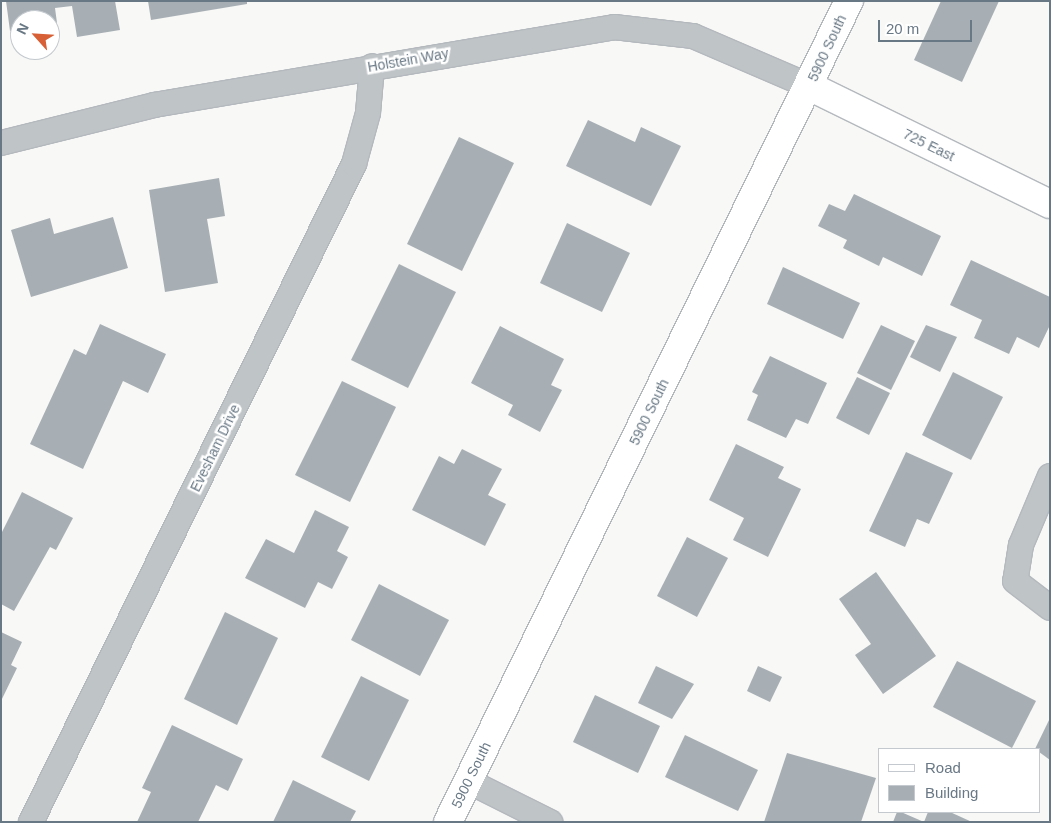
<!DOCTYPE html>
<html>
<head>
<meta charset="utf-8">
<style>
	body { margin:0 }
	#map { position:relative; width:1051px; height:823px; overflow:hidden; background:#f8f8f6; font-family:Arial,sans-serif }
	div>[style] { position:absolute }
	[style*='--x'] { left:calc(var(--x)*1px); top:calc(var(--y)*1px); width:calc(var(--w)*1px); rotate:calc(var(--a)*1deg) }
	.building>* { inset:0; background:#a7afb5 }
	.roads { filter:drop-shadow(1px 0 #b4b9be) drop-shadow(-1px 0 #b4b9be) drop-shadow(0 1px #b4b9be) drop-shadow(0 -1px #b4b9be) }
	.street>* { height:24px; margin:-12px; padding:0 12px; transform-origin:12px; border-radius:12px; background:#bfc4c7 }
	.secondary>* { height:28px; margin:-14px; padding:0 14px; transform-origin:14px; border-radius:14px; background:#fff }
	span { translate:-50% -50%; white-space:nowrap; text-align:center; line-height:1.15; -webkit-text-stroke:5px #fff; paint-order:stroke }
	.street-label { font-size:14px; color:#697885 }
	.frame { position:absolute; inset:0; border:2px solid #697885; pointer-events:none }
	.legend { position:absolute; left:878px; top:748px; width:162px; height:65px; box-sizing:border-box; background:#fff; border:1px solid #c3c9ce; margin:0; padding:6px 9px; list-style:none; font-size:15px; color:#697885 }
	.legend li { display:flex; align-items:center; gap:10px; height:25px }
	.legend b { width:25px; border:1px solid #c3c9ce }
	.north { position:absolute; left:10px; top:10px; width:50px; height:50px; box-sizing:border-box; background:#fff; border:1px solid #c3c9ce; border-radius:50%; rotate:296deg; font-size:14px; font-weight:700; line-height:20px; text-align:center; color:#697885 }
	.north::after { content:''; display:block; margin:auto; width:18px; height:22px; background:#d86036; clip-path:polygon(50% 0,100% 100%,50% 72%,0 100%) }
	.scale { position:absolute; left:878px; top:20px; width:94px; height:22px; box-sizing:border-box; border:2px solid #697885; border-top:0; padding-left:6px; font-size:15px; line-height:18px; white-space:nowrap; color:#697885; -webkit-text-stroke:4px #fff; paint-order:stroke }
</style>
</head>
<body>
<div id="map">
	<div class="building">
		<div style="clip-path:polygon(6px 1px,115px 1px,120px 30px,77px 37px,72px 6px,55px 8px,57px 23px,20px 20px,20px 29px,10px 31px)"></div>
		<div style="clip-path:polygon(148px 1px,247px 1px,247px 4px,151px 20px)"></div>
		<div style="clip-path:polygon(941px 1px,999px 1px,962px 82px,914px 60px)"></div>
		<div style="clip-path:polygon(588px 120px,635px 142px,641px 127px,681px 146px,651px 206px,566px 166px)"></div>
		<div style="clip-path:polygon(459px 137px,514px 163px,462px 271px,407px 244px)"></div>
		<div style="clip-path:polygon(219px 178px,225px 216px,207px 219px,218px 283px,165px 292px,149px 190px)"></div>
		<div style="clip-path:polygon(854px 194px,941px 236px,922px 276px,883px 257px,879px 266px,843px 248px,847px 240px,818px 226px,829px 204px,845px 211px)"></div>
		<div style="clip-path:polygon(113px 217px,128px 268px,31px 297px,11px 230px,50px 218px,54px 234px)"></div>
		<div style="clip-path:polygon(567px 223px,630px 253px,602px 312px,540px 283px)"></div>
		<div style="clip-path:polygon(971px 260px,1050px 297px,1050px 325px,1039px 348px,1017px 337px,1009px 354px,974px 338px,982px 320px,950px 305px)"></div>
		<div style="clip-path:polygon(399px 264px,456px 292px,408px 388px,351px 360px)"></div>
		<div style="clip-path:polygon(783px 267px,860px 303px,843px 339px,767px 304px)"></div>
		<div style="clip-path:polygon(100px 324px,166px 354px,148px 393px,123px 381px,83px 469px,30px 444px,74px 349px,86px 355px)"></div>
		<div style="clip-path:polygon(881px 325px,915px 341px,891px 390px,857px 373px)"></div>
		<div style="clip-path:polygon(926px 325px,957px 337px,940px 372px,910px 357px)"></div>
		<div style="clip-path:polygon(500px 326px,564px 359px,551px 385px,562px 390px,540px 432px,508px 415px,513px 405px,471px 383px)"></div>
		<div style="clip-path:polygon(770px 356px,827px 383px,808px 424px,796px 419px,786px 438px,747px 420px,758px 395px,752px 392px)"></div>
		<div style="clip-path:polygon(953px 372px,1003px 397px,971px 460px,922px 435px)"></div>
		<div style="clip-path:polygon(857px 377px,890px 393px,869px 435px,836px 418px)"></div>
		<div style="clip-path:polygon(342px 381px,396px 407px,350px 502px,295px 475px)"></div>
		<div style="clip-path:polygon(736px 444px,784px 467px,778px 478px,801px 489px,768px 557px,733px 540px,744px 518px,709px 500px)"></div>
		<div style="clip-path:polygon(462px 449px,502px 469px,488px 495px,506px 504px,485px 546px,412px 510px,439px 456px,454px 464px)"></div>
		<div style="clip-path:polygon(906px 452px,953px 473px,929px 524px,917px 519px,905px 547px,869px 531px)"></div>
		<div style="clip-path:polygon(22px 492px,73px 518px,56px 550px,50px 547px,14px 611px,1px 604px,1px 534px)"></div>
		<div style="clip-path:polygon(315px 510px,349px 527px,337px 551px,348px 557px,332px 589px,318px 582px,305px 608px,245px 578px,266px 539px,294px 553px)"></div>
		<div style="clip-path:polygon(687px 537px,728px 558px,697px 617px,657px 596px)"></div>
		<div style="clip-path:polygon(876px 572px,936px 656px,883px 694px,855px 655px,871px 644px,839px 599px)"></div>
		<div style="clip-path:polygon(379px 584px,449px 620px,420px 676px,351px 640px)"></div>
		<div style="clip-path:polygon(225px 612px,278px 638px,237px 725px,184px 699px)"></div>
		<div style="clip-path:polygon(1px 632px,22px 642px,11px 665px,17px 668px,1px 701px)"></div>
		<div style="clip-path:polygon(957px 661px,1036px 701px,1012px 748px,933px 707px)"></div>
		<div style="clip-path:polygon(656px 666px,694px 684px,672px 719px,638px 703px)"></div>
		<div style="clip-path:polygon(758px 666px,782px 677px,770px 702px,747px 691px)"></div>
		<div style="clip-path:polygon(361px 676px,409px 700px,369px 781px,321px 757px)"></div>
		<div style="clip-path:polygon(595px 695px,660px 726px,638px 773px,573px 742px)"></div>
		<div style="clip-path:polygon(1050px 718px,1050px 760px,1035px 749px)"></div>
		<div style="clip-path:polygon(172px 725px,243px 759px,228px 791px,216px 785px,198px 822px,137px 822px,151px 792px,142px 788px)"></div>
		<div style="clip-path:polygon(685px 735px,758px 770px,738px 811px,665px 777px)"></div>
		<div style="clip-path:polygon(787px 753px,876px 778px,861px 822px,764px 822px)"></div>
		<div style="clip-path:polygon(293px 780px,356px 811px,350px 822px,273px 822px)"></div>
		<div style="clip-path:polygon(897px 812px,901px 812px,924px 822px,893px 822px)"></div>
		<div style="clip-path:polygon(928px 812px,950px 812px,972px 822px,924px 822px)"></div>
	</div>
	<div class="roads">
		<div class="street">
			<div style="--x:1;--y:143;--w:158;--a:-13.9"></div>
			<div style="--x:154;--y:105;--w:467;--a:-9.6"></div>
			<div style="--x:614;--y:27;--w:80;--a:6.5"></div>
			<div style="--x:693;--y:36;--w:126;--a:23.3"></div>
			<div style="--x:1050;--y:476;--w:75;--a:112.8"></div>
			<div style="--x:1021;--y:545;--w:36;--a:99"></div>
			<div style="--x:1015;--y:581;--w:44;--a:37.6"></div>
			<div style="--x:468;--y:781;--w:92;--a:26.6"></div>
			<div style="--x:31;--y:822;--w:733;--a:-63.85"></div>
			<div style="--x:354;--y:164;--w:53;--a:-74.6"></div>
			<div style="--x:368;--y:113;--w:47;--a:-85.1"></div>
		</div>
		<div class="secondary">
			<div style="--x:809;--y:86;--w:268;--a:26.1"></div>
			<div style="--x:448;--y:822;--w:914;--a:-63.97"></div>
		</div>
	</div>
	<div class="street-label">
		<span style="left:827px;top:48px;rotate:-65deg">5900 South</span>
		<span style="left:408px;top:60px;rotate:-10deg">Holstein Way</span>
		<span style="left:929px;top:145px;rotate:26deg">725 East</span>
		<span style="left:649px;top:412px;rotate:-64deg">5900 South</span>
		<span style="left:215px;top:448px;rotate:-64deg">Evesham Drive</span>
		<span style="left:471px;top:775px;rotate:-64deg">5900 South</span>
	</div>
	<div class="frame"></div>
	<ul class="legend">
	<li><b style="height:6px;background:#fff"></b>Road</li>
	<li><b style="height:14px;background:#a7afb5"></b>Building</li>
	</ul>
	<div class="north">N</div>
	<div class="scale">20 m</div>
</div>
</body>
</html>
